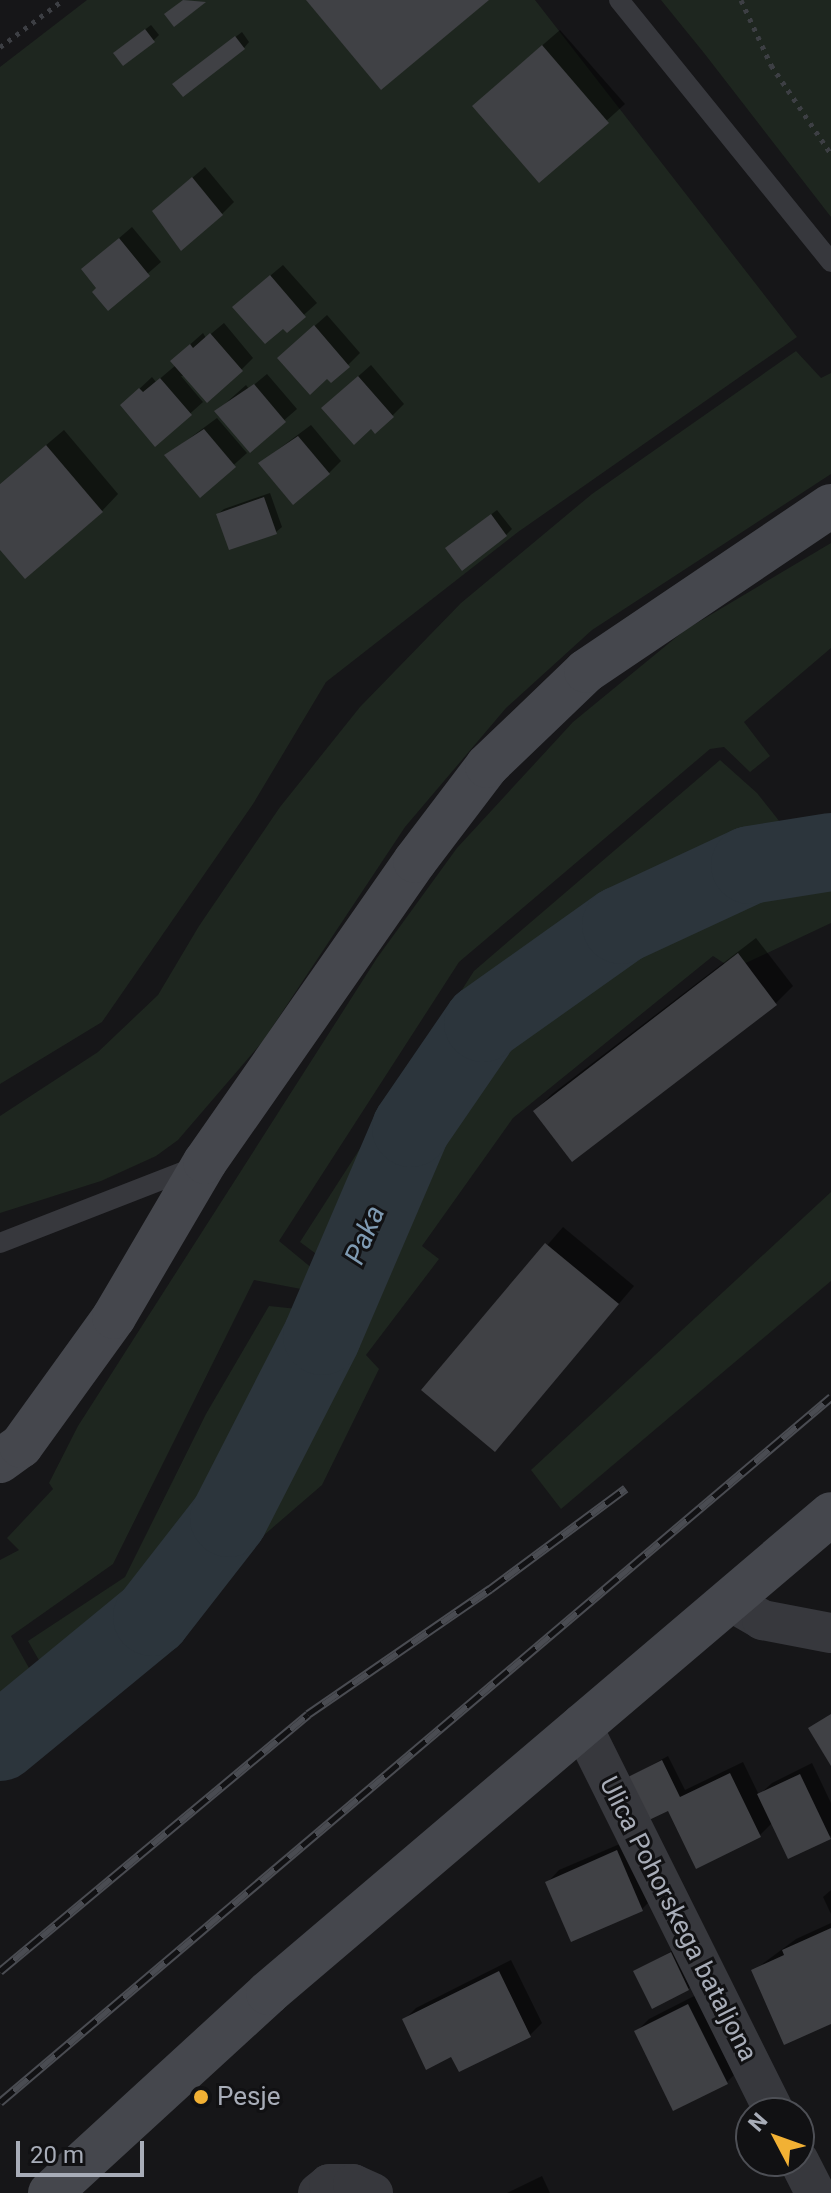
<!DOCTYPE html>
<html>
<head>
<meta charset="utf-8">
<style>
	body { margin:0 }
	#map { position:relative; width:831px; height:2193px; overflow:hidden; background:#161618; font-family:Roboto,sans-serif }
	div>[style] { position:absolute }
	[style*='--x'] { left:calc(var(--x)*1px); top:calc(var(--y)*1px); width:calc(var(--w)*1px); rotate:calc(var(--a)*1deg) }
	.green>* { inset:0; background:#1e261f }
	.shadow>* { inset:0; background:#0007 }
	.river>* { height:78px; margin:-39px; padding:0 39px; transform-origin:39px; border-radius:39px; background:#2c353c }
	.building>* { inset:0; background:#404145 }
	.path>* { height:5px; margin-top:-2.5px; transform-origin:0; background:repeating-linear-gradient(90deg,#3d3f44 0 4px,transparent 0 10px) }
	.lane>* { height:20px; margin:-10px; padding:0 10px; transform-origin:10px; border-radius:10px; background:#37383d }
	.street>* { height:40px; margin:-20px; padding:0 20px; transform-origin:20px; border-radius:20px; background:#37383d }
	.secondary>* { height:44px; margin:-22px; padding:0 22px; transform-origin:22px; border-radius:22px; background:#45474d }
	.rail>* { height:9px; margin-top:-4.5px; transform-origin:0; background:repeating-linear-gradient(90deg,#111113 0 18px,#4a4c52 0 36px); box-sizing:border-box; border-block:2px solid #4a4c52 }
	.dots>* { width:22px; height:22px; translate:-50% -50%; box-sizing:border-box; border:4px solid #111113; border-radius:50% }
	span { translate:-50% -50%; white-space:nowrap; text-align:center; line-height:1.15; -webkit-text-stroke:6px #111113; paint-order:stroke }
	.street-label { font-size:26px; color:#a8adb8 }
	.poi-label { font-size:26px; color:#a8adb8 }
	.left { translate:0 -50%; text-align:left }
	.water-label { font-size:28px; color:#7f9bb3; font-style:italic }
	.north { position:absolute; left:735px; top:2097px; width:80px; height:80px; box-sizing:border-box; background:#111113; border:2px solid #4d4f55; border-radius:50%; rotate:311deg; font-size:22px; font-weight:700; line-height:32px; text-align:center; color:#a8adb8 }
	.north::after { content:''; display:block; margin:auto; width:28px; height:36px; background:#f2b134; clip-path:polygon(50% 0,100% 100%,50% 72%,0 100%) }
	.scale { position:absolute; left:16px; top:2141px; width:128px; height:36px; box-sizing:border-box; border:4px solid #a8adb8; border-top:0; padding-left:10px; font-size:24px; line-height:28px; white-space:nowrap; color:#a8adb8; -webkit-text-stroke:6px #111113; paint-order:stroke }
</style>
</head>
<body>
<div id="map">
	<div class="green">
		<div style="clip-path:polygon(87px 0,535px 0,797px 337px,518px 532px,326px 682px,253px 804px,102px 1022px,0 1084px,0 67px)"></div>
		<div style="clip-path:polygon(661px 0,831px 0,831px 217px,704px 53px)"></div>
		<div style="clip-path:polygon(796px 351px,821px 378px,831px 373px,831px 474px,592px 630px,506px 708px,405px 827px,263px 1041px,178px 1140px,156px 1156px,101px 1181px,0 1213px,0 1116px,98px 1052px,158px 995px,199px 926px,280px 807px,360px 707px,461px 603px,592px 494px)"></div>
		<div style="clip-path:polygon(831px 543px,831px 648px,744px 722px,770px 756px,750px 772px,724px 747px,710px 749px,459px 962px,279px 1241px,313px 1269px,301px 1289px,254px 1280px,113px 1564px,11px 1636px,29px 1668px,17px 1684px,0 1694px,0 1560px,19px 1550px,7px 1538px,53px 1489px,49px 1483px,78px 1426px,377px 958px,457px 848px,573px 722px,685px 630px)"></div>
		<div style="clip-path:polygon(720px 760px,757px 793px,791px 836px,754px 840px,613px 905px,512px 975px,410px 1090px,385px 1129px,334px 1267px,300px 1242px,474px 971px)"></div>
		<div style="clip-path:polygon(831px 876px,831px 923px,733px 969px,713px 956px,513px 1118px,422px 1246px,439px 1259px,366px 1355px,379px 1369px,322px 1485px,234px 1561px,306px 1415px,408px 1176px,457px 1105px,515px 1041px,619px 957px,688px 916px,778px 882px)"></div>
		<div style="clip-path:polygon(831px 1192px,831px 1281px,561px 1509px,531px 1470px)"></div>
		<div style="clip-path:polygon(269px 1306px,307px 1310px,279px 1386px,191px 1544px,129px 1615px,0 1722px,0 1708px,48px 1676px,28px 1641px,125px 1577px,206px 1414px)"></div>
	</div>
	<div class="shadow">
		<div style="clip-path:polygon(151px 25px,159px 35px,154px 40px,121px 48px)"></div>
		<div style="clip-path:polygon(560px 30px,625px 104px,540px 181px,492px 89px)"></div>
		<div style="clip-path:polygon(242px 32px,249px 42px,244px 48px,180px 79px)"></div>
		<div style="clip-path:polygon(205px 167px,234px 202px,222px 214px,167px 199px)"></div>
		<div style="clip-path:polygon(132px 227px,161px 262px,108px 308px,99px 288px,96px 258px)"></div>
		<div style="clip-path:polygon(283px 265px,317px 303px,287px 330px,247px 295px)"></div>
		<div style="clip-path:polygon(327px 315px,360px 353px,332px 381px,292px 346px)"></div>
		<div style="clip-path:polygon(224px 323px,253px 358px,241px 370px,181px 376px,203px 402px,156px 444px,135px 393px,152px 377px,156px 382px,176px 365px,185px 349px,203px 333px,206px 338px)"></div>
		<div style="clip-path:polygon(371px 365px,404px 404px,392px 416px,336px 396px)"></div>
		<div style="clip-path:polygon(267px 374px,297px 409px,250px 450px,217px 411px,246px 385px,249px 389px)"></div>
		<div style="clip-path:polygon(217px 418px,247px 453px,200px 495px,167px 455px)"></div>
		<div style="clip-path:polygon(311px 425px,341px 461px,329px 473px,260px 463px)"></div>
		<div style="clip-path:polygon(64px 430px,118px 494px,102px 511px,0 547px,0 484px)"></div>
		<div style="clip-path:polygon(270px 493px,282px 527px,276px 532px,218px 514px,224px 509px)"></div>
		<div style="clip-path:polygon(497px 510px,512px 529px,506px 535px,453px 543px)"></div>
		<div style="clip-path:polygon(756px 938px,793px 986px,776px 1003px,572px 1159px,535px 1111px,552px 1094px)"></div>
		<div style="clip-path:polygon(563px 1227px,634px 1286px,495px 1449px,423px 1389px)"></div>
		<div style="clip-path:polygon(668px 1756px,685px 1790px,743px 1762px,759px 1795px,772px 1783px,812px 1763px,831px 1803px,831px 1836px,773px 1822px,760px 1835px,696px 1866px,668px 1808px,630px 1777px)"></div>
		<div style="clip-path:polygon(629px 1840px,654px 1897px,642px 1909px,547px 1883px,559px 1870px)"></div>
		<div style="clip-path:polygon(831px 1890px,831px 1914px,823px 1897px)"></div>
		<div style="clip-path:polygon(831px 1923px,831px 2022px,753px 1971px,796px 1939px)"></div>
		<div style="clip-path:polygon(677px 1948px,694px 1983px,688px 1989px,636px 1971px)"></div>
		<div style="clip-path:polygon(511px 1960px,542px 2023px,530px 2035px,460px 2070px,452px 2054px,404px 2020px,416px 2008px)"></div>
		<div style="clip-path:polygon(700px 1993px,738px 2071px,726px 2083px,637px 2031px,649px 2019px)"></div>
		<div style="clip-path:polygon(542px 2176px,550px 2193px,507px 2193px)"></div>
	</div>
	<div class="river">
		<div style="--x:0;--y:1742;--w:197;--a:-39.4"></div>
		<div style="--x:152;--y:1617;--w:125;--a:-52.1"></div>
		<div style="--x:229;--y:1518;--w:204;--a:-62.9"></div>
		<div style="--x:322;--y:1336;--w:226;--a:-66.8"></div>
		<div style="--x:411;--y:1128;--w:127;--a:-55.6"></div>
		<div style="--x:483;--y:1023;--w:169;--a:-35.4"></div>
		<div style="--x:621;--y:925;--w:142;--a:-24.9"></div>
		<div style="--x:750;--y:865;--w:82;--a:-9.1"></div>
	</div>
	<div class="building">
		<div style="clip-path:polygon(183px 0,206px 2px,174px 27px,164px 14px)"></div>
		<div style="clip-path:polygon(306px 0,489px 0,381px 90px)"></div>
		<div style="clip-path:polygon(145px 29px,155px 42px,123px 66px,113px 53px)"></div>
		<div style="clip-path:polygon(235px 36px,245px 49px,183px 97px,172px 84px)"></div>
		<div style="clip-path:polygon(542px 45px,609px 123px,539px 183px,472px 106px)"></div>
		<div style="clip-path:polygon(192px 177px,223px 215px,181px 251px,152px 211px)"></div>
		<div style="clip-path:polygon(119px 238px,150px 276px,108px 311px,92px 292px,96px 288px,81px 269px)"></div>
		<div style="clip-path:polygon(270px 275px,306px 317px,287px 333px,283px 329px,265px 344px,232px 307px)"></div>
		<div style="clip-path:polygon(314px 325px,350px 367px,331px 383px,327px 379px,310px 395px,277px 358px)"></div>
		<div style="clip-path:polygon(210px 333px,243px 371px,207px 403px,170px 361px,190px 344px,193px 348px)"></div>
		<div style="clip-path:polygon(358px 376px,394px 417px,375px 434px,371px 429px,354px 445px,321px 408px)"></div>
		<div style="clip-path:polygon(160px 378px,192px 415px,155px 447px,120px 405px,139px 388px,143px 392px)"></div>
		<div style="clip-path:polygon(254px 384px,286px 422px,250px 453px,214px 411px)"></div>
		<div style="clip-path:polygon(204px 429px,236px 467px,200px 498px,164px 455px)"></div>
		<div style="clip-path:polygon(298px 436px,330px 474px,293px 505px,258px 463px)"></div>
		<div style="clip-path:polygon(46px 445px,103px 512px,25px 579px,0 550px,0 484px)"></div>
		<div style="clip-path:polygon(264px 497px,277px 534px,229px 550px,216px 514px)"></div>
		<div style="clip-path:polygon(491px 514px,507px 536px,462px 571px,445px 548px)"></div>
		<div style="clip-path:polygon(738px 953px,777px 1005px,572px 1162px,533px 1111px)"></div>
		<div style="clip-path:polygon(545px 1243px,619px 1304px,495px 1452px,421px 1390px)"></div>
		<div style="clip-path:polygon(831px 1714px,831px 1766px,808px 1728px)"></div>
		<div style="clip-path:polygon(662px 1760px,680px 1797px,730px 1773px,761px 1837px,696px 1869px,668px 1811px,649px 1820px,628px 1777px)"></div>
		<div style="clip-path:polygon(800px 1774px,831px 1839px,788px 1859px,757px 1794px)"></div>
		<div style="clip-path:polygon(617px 1850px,643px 1911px,571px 1942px,545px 1882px)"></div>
		<div style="clip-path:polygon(831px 1928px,831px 2024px,784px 2045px,751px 1970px,784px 1955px,782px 1950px)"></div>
		<div style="clip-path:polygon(671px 1952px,689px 1990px,652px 2009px,633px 1971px)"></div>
		<div style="clip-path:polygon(499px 1971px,531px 2037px,459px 2072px,451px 2057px,426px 2070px,402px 2019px)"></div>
		<div style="clip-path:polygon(688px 2004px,728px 2084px,673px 2111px,634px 2031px)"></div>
	</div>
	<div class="path">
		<div style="--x:741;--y:0;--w:72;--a:65.2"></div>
		<div style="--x:771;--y:65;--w:107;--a:56"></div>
		<div style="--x:0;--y:47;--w:79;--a:-36.7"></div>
	</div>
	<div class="lane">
		<div style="--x:619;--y:0;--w:337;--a:51"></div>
		<div style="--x:0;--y:1243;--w:212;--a:-21.3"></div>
	</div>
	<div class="street">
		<div style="--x:728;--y:1600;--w:39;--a:30"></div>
		<div style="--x:762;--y:1620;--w:70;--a:10.7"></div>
		<div style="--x:581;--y:1724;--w:435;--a:63.5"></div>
		<div style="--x:799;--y:2161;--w:36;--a:63"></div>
		<div style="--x:318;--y:2193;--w:14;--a:-39"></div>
		<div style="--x:329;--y:2184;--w:24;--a:0"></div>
		<div style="--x:353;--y:2184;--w:22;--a:24"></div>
	</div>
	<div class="secondary">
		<div style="--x:0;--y:1461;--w:26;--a:-36"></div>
		<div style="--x:21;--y:1446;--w:159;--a:-54.2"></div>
		<div style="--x:114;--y:1317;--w:180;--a:-59.6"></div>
		<div style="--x:205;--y:1162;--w:367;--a:-55.1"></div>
		<div style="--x:415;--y:861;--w:119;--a:-52.8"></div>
		<div style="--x:487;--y:766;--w:137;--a:-43.8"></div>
		<div style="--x:586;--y:671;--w:295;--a:-34"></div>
		<div style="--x:50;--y:2193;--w:296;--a:-42.5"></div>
		<div style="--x:268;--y:1993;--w:739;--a:-40.39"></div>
	</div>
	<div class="rail">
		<div style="--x:0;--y:1971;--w:401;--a:-39.8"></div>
		<div style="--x:308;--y:1714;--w:221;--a:-34.5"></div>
		<div style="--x:490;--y:1589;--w:169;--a:-36.6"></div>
		<div style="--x:0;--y:2102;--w:1090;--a:-40.31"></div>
	</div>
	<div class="dots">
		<div style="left:201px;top:2097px;background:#f2b134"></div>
	</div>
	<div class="street-label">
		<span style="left:678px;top:1919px;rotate:63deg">Ulica Pohorskega bataljona</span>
	</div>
	<div class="poi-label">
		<span class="left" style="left:217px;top:2097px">Pesje</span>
	</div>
	<div class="water-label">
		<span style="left:365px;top:1235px;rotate:-67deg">Paka</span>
	</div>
	<div class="north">N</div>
	<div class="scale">20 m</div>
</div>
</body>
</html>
